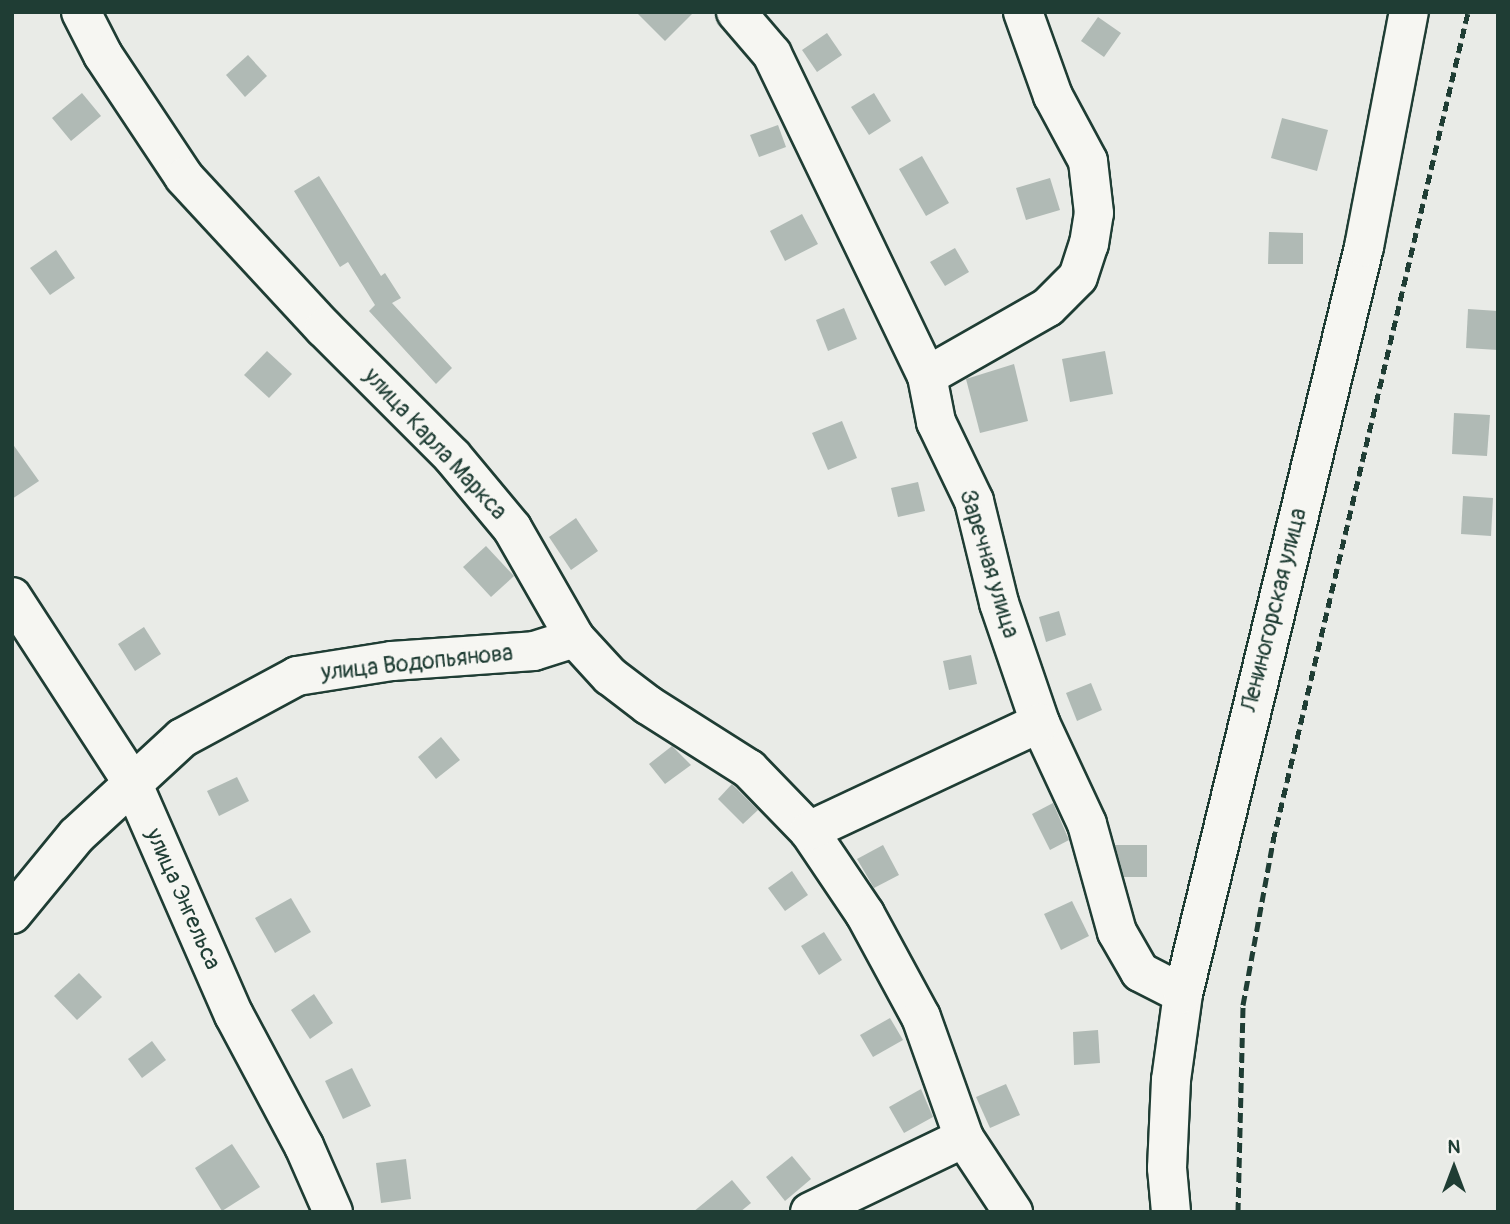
<!DOCTYPE html>
<html>
<head>
<meta charset="utf-8">
<style>
	body { margin:0 }
	#map { position:relative; width:1510px; height:1224px; overflow:hidden; background:#e9ebe7; font-family:Pangolin,sans-serif }
	div>[style] { position:absolute }
	[style*='--x'] { left:calc(var(--x)*1px); top:calc(var(--y)*1px); width:calc(var(--w)*1px); rotate:calc(var(--a)*1deg) }
	.building>* { inset:0; background:#b0bab5 }
	.roads { filter:drop-shadow(2px 0 #1f3d34) drop-shadow(-2px 0 #1f3d34) drop-shadow(0 2px #1f3d34) drop-shadow(0 -2px #1f3d34) }
	.minor>* { height:38px; margin:-19px; padding:0 19px; transform-origin:19px; border-radius:19px; background:#f6f6f2 }
	.rail>* { height:5px; margin-top:-2.5px; transform-origin:0; background:repeating-linear-gradient(90deg,#1f3d34 0 10px,transparent 0 15px) }
	span { translate:-50% -50%; white-space:nowrap; text-align:center; line-height:1.15; -webkit-text-stroke:5px #f6f6f2; paint-order:stroke }
	.street-label { font-size:23px; color:#1f3d34 }
	.frame { position:absolute; inset:0; border:14px solid #1f3d34; pointer-events:none }
	.north { position:absolute; left:1419px; top:1133px; width:70px; height:70px; -webkit-text-stroke:5px #f6f6f2; paint-order:stroke; rotate:0deg; font-size:19px; font-weight:700; line-height:28px; text-align:center; color:#1f3d34 }
	.north::after { content:''; display:block; margin:auto; width:24px; height:32px; background:#1f3d34; clip-path:polygon(50% 0,100% 100%,50% 72%,0 100%) }
</style>
</head>
<body>
<div id="map">
	<div class="building">
		<div style="clip-path:polygon(636px 12px,694px 12px,665px 41px)"></div>
		<div style="clip-path:polygon(1098px 17px,1121px 33px,1104px 57px,1081px 41px)"></div>
		<div style="clip-path:polygon(827px 33px,842px 55px,817px 72px,802px 50px)"></div>
		<div style="clip-path:polygon(248px 55px,267px 76px,245px 97px,226px 75px)"></div>
		<div style="clip-path:polygon(82px 93px,101px 116px,71px 141px,52px 118px)"></div>
		<div style="clip-path:polygon(874px 93px,891px 121px,869px 135px,851px 107px)"></div>
		<div style="clip-path:polygon(1282px 118px,1328px 130px,1317px 171px,1271px 158px)"></div>
		<div style="clip-path:polygon(778px 125px,786px 147px,759px 157px,750px 135px)"></div>
		<div style="clip-path:polygon(922px 156px,949px 203px,926px 216px,899px 169px)"></div>
		<div style="clip-path:polygon(319px 176px,381px 276px,385px 273px,401px 298px,392px 303px,452px 368px,436px 384px,369px 311px,375px 305px,348px 262px,340px 267px,294px 191px)"></div>
		<div style="clip-path:polygon(1050px 178px,1060px 210px,1026px 220px,1016px 188px)"></div>
		<div style="clip-path:polygon(802px 214px,818px 244px,785px 261px,770px 231px)"></div>
		<div style="clip-path:polygon(1269px 232px,1303px 233px,1303px 264px,1268px 264px)"></div>
		<div style="clip-path:polygon(955px 248px,969px 272px,945px 286px,930px 262px)"></div>
		<div style="clip-path:polygon(56px 250px,75px 278px,50px 295px,30px 268px)"></div>
		<div style="clip-path:polygon(844px 308px,857px 339px,828px 351px,816px 320px)"></div>
		<div style="clip-path:polygon(1468px 309px,1498px 311px,1498px 350px,1466px 348px)"></div>
		<div style="clip-path:polygon(267px 351px,292px 374px,269px 398px,244px 375px)"></div>
		<div style="clip-path:polygon(1105px 351px,1113px 394px,1070px 402px,1062px 359px)"></div>
		<div style="clip-path:polygon(1014px 364px,1028px 421px,980px 433px,966px 379px)"></div>
		<div style="clip-path:polygon(1454px 413px,1490px 415px,1487px 456px,1452px 454px)"></div>
		<div style="clip-path:polygon(842px 421px,857px 458px,828px 470px,812px 433px)"></div>
		<div style="clip-path:polygon(12px 443px,39px 481px,12px 499px)"></div>
		<div style="clip-path:polygon(918px 482px,925px 511px,898px 517px,891px 488px)"></div>
		<div style="clip-path:polygon(1463px 496px,1493px 498px,1491px 536px,1461px 534px)"></div>
		<div style="clip-path:polygon(576px 518px,598px 551px,571px 570px,549px 537px)"></div>
		<div style="clip-path:polygon(486px 546px,514px 576px,491px 597px,463px 567px)"></div>
		<div style="clip-path:polygon(1059px 611px,1066px 635px,1046px 642px,1039px 617px)"></div>
		<div style="clip-path:polygon(144px 627px,161px 654px,135px 671px,118px 644px)"></div>
		<div style="clip-path:polygon(971px 655px,977px 684px,949px 690px,943px 661px)"></div>
		<div style="clip-path:polygon(1091px 683px,1102px 710px,1077px 721px,1066px 693px)"></div>
		<div style="clip-path:polygon(441px 737px,460px 760px,436px 779px,418px 757px)"></div>
		<div style="clip-path:polygon(672px 746px,691px 765px,665px 784px,649px 764px)"></div>
		<div style="clip-path:polygon(237px 777px,249px 801px,219px 816px,207px 791px)"></div>
		<div style="clip-path:polygon(732px 784px,758px 810px,743px 824px,718px 799px)"></div>
		<div style="clip-path:polygon(1053px 803px,1069px 840px,1050px 850px,1032px 814px)"></div>
		<div style="clip-path:polygon(883px 845px,899px 875px,874px 888px,857px 859px)"></div>
		<div style="clip-path:polygon(1115px 845px,1147px 845px,1147px 877px,1124px 877px)"></div>
		<div style="clip-path:polygon(792px 871px,808px 895px,785px 911px,768px 888px)"></div>
		<div style="clip-path:polygon(291px 898px,311px 932px,275px 953px,255px 918px)"></div>
		<div style="clip-path:polygon(1072px 901px,1089px 936px,1061px 950px,1044px 914px)"></div>
		<div style="clip-path:polygon(824px 932px,842px 960px,819px 975px,801px 946px)"></div>
		<div style="clip-path:polygon(79px 973px,102px 997px,77px 1020px,54px 996px)"></div>
		<div style="clip-path:polygon(314px 994px,333px 1023px,310px 1039px,291px 1010px)"></div>
		<div style="clip-path:polygon(890px 1018px,903px 1040px,873px 1057px,860px 1035px)"></div>
		<div style="clip-path:polygon(1098px 1030px,1100px 1063px,1074px 1065px,1073px 1032px)"></div>
		<div style="clip-path:polygon(152px 1041px,166px 1060px,142px 1078px,128px 1059px)"></div>
		<div style="clip-path:polygon(352px 1068px,371px 1106px,343px 1119px,325px 1081px)"></div>
		<div style="clip-path:polygon(1006px 1084px,1020px 1115px,990px 1128px,976px 1097px)"></div>
		<div style="clip-path:polygon(921px 1089px,933px 1117px,904px 1133px,889px 1107px)"></div>
		<div style="clip-path:polygon(232px 1144px,260px 1187px,222px 1211px,195px 1168px)"></div>
		<div style="clip-path:polygon(792px 1156px,811px 1179px,785px 1201px,766px 1177px)"></div>
		<div style="clip-path:polygon(406px 1159px,411px 1199px,381px 1203px,376px 1163px)"></div>
		<div style="clip-path:polygon(732px 1180px,751px 1203px,740px 1212px,693px 1212px)"></div>
	</div>
	<div class="roads">
		<div class="minor">
			<div style="--x:81;--y:12;--w:48;--a:62.9"></div>
			<div style="--x:103;--y:55;--w:146;--a:56.4"></div>
			<div style="--x:184;--y:177;--w:206;--a:47.2"></div>
			<div style="--x:324;--y:328;--w:181;--a:45"></div>
			<div style="--x:452;--y:456;--w:94;--a:50.2"></div>
			<div style="--x:512;--y:528;--w:127;--a:60.2"></div>
			<div style="--x:575;--y:638;--w:52;--a:47.4"></div>
			<div style="--x:610;--y:676;--w:48;--a:37.3"></div>
			<div style="--x:648;--y:705;--w:120;--a:32.4"></div>
			<div style="--x:749;--y:769;--w:86;--a:45.9"></div>
			<div style="--x:809;--y:831;--w:100;--a:56"></div>
			<div style="--x:865;--y:914;--w:117;--a:61.5"></div>
			<div style="--x:921;--y:1017;--w:128;--a:70.4"></div>
			<div style="--x:964;--y:1138;--w:89;--a:56.5"></div>
			<div style="--x:736;--y:12;--w:55;--a:49.4"></div>
			<div style="--x:772;--y:54;--w:357;--a:64.3"></div>
			<div style="--x:927;--y:376;--w:47;--a:78.9"></div>
			<div style="--x:936;--y:422;--w:88;--a:64.3"></div>
			<div style="--x:974;--y:501;--w:105;--a:76.2"></div>
			<div style="--x:999;--y:603;--w:127;--a:71.1"></div>
			<div style="--x:1040;--y:723;--w:111;--a:65"></div>
			<div style="--x:1087;--y:824;--w:112;--a:74.5"></div>
			<div style="--x:1117;--y:932;--w:46;--a:60.1"></div>
			<div style="--x:1140;--y:972;--w:48;--a:27.1"></div>
			<div style="--x:927;--y:376;--w:139;--a:-29.7"></div>
			<div style="--x:1048;--y:307;--w:42;--a:-45"></div>
			<div style="--x:1078;--y:277;--w:35;--a:-72"></div>
			<div style="--x:1089;--y:244;--w:31;--a:-81"></div>
			<div style="--x:1094;--y:213;--w:52;--a:-96.6"></div>
			<div style="--x:1088;--y:161;--w:74;--a:-118.3"></div>
			<div style="--x:1053;--y:96;--w:89;--a:-109.7"></div>
			<div style="--x:12;--y:597;--w:221;--a:57"></div>
			<div style="--x:132;--y:782;--w:254;--a:66.4"></div>
			<div style="--x:234;--y:1015;--w:149;--a:61.9"></div>
			<div style="--x:304;--y:1146;--w:72;--a:66.3"></div>
			<div style="--x:809;--y:831;--w:255;--a:-25.1"></div>
			<div style="--x:12;--y:914;--w:102;--a:-50.6"></div>
			<div style="--x:77;--y:835;--w:143;--a:-42.7"></div>
			<div style="--x:182;--y:738;--w:131;--a:-28.3"></div>
			<div style="--x:297;--y:676;--w:96;--a:-9"></div>
			<div style="--x:392;--y:661;--w:142;--a:-4"></div>
			<div style="--x:534;--y:651;--w:43;--a:-17.6"></div>
			<div style="--x:810;--y:1212;--w:171;--a:-25.7"></div>
			<div style="--x:1171;--y:1212;--w:44;--a:-95.2"></div>
			<div style="--x:1167;--y:1168;--w:88;--a:-87.4"></div>
			<div style="--x:1171;--y:1080;--w:87;--a:-82.1"></div>
			<div style="--x:1183;--y:994;--w:769;--a:-76.38"></div>
			<div style="--x:1364;--y:247;--w:239;--a:-79.2"></div>
		</div>
	</div>
	<div class="rail">
		<div style="--x:1238;--y:1212;--w:207;--a:-88.6"></div>
		<div style="--x:1243;--y:1005;--w:167;--a:-79.6"></div>
		<div style="--x:1273;--y:841;--w:852;--a:-76.76"></div>
	</div>
	<div class="street-label">
		<span style="left:435px;top:444px;rotate:47deg">улица Карла Маркса</span>
		<span style="left:989px;top:564px;rotate:73deg">Заречная улица</span>
		<span style="left:1274px;top:610px;rotate:-76deg">Лениногорская улица</span>
		<span style="left:417px;top:663px;rotate:-6deg">улица Водопьянова</span>
		<span style="left:183px;top:899px;rotate:66deg">улица Энгельса</span>
	</div>
	<div class="frame"></div>
	<div class="north">N</div>
</div>
</body>
</html>
